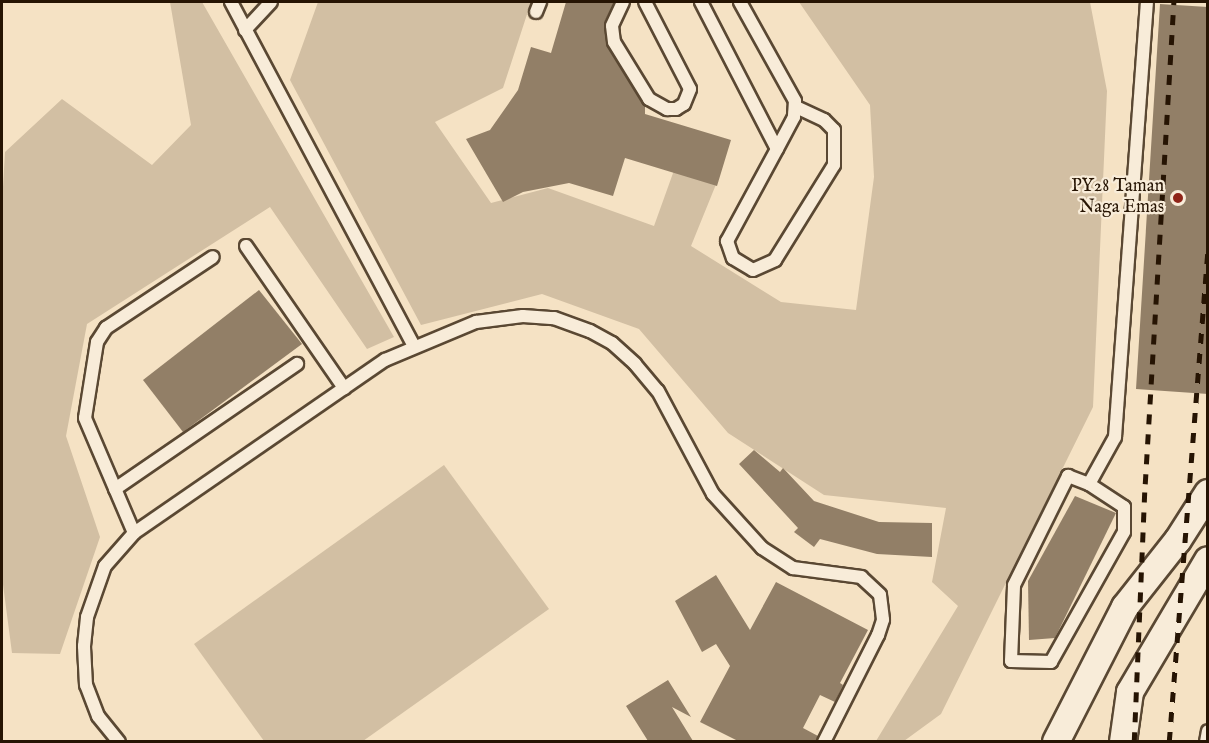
<!DOCTYPE html>
<html>
<head>
<meta charset="utf-8">
<style>
	body { margin:0 }
	#map { position:relative; width:1209px; height:743px; overflow:hidden; background:#f5e2c4; font-family:"IM FELL English",serif }
	div>[style] { position:absolute }
	[style*='--x'] { left:calc(var(--x)*1px); top:calc(var(--y)*1px); width:calc(var(--w)*1px); rotate:calc(var(--a)*1deg) }
	.green>* { inset:0; background:#d2bfa3 }
	.building>* { inset:0; background:#927f67 }
	.roads { filter:drop-shadow(2px 0 #5a4833) drop-shadow(-2px 0 #5a4833) drop-shadow(0 2px #5a4833) drop-shadow(0 -2px #5a4833) }
	.service>* { height:12px; margin:-6px; padding:0 6px; transform-origin:6px; border-radius:6px; background:#f8ecd9 }
	.minor>* { height:26px; margin:-13px; padding:0 13px; transform-origin:13px; border-radius:13px; background:#f8ecd9 }
	.rail>* { height:4.5px; margin-top:-2.25px; transform-origin:0; background:repeating-linear-gradient(90deg,#261403 0 10px,transparent 0 20px) }
	.dots>* { width:16px; height:16px; translate:-50% -50%; box-sizing:border-box; border:3px solid #f8ecd9; border-radius:50% }
	span { translate:-50% -50%; white-space:nowrap; text-align:center; line-height:1.15; -webkit-text-stroke:4.5px #f8ecd9; paint-order:stroke }
	.poi-label { font-size:18px; color:#261403 }
	.right { translate:-100% -50%; text-align:right }
	.frame { position:absolute; inset:0; border:3px solid #261403; pointer-events:none }
</style>
</head>
<body>
<div id="map">
	<div class="green">
		<div style="clip-path:polygon(170px 2px,202px 2px,394px 337px,367px 349px,270px 207px,87px 324px,66px 436px,100px 537px,60px 654px,12px 653px,2px 577px,2px 204px,5px 152px,62px 99px,152px 165px,191px 125px)"></div>
		<div style="clip-path:polygon(318px 2px,531px 2px,503px 88px,435px 122px,491px 203px,548px 188px,654px 226px,677px 162px,719px 177px,691px 246px,781px 302px,856px 310px,874px 177px,870px 105px,799px 2px,1090px 2px,1107px 91px,1093px 407px,941px 714px,904px 741px,876px 741px,958px 606px,932px 582px,946px 508px,824px 495px,728px 433px,639px 329px,542px 294px,421px 325px,290px 80px)"></div>
		<div style="clip-path:polygon(444px 465px,549px 609px,363px 741px,264px 741px,194px 644px)"></div>
	</div>
	<div class="building">
		<div style="clip-path:polygon(566px 2px,614px 2px,604px 23px,606px 43px,645px 106px,645px 114px,731px 140px,717px 186px,625px 158px,613px 196px,569px 183px,523px 192px,503px 202px,466px 139px,490px 130px,518px 90px,531px 47px,551px 53px)"></div>
		<div style="clip-path:polygon(1160px 4px,1208px 7px,1208px 394px,1136px 389px)"></div>
		<div style="clip-path:polygon(259px 290px,302px 344px,183px 432px,143px 380px)"></div>
		<div style="clip-path:polygon(754px 450px,780px 472px,783px 468px,814px 501px,879px 522px,932px 523px,932px 557px,877px 554px,820px 539px,814px 547px,794px 532px,798px 528px,739px 464px)"></div>
		<div style="clip-path:polygon(1075px 496px,1116px 513px,1055px 638px,1029px 640px,1028px 581px)"></div>
		<div style="clip-path:polygon(716px 575px,750px 630px,776px 582px,868px 630px,840px 683px,843px 685px,835px 702px,820px 695px,803px 728px,818px 736px,816px 741px,738px 741px,700px 722px,730px 666px,716px 644px,702px 652px,675px 601px)"></div>
		<div style="clip-path:polygon(668px 680px,691px 717px,672px 707px,693px 741px,648px 741px,626px 706px)"></div>
	</div>
	<div class="roads">
		<div class="service">
			<div style="--x:231;--y:2;--w:390;--a:62"></div>
			<div style="--x:623;--y:2;--w:26;--a:115"></div>
			<div style="--x:612;--y:26;--w:16;--a:83"></div>
			<div style="--x:614;--y:42;--w:67;--a:58.4"></div>
			<div style="--x:649;--y:99;--w:21;--a:29"></div>
			<div style="--x:667;--y:109;--w:9;--a:0"></div>
			<div style="--x:676;--y:109;--w:9;--a:-32"></div>
			<div style="--x:684;--y:104;--w:16;--a:-68"></div>
			<div style="--x:690;--y:89;--w:98;--a:-117.3"></div>
			<div style="--x:701;--y:2;--w:165;--a:62.7"></div>
			<div style="--x:777;--y:149;--w:105;--a:118.5"></div>
			<div style="--x:727;--y:241;--w:18;--a:71"></div>
			<div style="--x:733;--y:258;--w:23;--a:31"></div>
			<div style="--x:753;--y:270;--w:24;--a:-24"></div>
			<div style="--x:775;--y:260;--w:112;--a:-58.2"></div>
			<div style="--x:834;--y:165;--w:35;--a:-90"></div>
			<div style="--x:834;--y:130;--w:14;--a:-135"></div>
			<div style="--x:824;--y:120;--w:31;--a:-155"></div>
			<div style="--x:740;--y:2;--w:113;--a:60.9"></div>
			<div style="--x:795;--y:101;--w:16;--a:94"></div>
			<div style="--x:794;--y:117;--w:36;--a:118"></div>
			<div style="--x:536;--y:12;--w:11;--a:-68"></div>
			<div style="--x:245;--y:30;--w:38;--a:-47"></div>
			<div style="--x:246;--y:246;--w:173;--a:55.4"></div>
			<div style="--x:1068;--y:476;--w:22;--a:21"></div>
			<div style="--x:1089;--y:484;--w:42;--a:33.3"></div>
			<div style="--x:1124;--y:507;--w:25;--a:90"></div>
			<div style="--x:1124;--y:532;--w:149;--a:119.3"></div>
			<div style="--x:1051;--y:662;--w:40;--a:-178.6"></div>
			<div style="--x:1011;--y:661;--w:76;--a:-87.7"></div>
			<div style="--x:1014;--y:585;--w:122;--a:-63.6"></div>
			<div style="--x:1089;--y:484;--w:54;--a:-61"></div>
			<div style="--x:1115;--y:437;--w:436;--a:-85.8"></div>
			<div style="--x:115;--y:489;--w:221;--a:-34.5"></div>
			<div style="--x:134;--y:533;--w:125;--a:-113.1"></div>
			<div style="--x:85;--y:418;--w:77;--a:-81"></div>
			<div style="--x:97;--y:342;--w:17;--a:-57"></div>
			<div style="--x:106;--y:328;--w:128;--a:-33.6"></div>
			<div style="--x:119;--y:742;--w:33;--a:-129"></div>
			<div style="--x:98;--y:716;--w:33;--a:-111"></div>
			<div style="--x:86;--y:685;--w:39;--a:-93"></div>
			<div style="--x:84;--y:646;--w:29;--a:-84"></div>
			<div style="--x:87;--y:617;--w:54;--a:-70.6"></div>
			<div style="--x:105;--y:566;--w:44;--a:-48.7"></div>
			<div style="--x:134;--y:533;--w:305;--a:-34.6"></div>
			<div style="--x:385;--y:360;--w:99;--a:-22.7"></div>
			<div style="--x:476;--y:322;--w:47;--a:-7.3"></div>
			<div style="--x:523;--y:316;--w:31;--a:4"></div>
			<div style="--x:554;--y:318;--w:38;--a:20"></div>
			<div style="--x:590;--y:331;--w:25;--a:29"></div>
			<div style="--x:612;--y:343;--w:31;--a:42"></div>
			<div style="--x:635;--y:364;--w:35;--a:50"></div>
			<div style="--x:658;--y:391;--w:117;--a:61.9"></div>
			<div style="--x:713;--y:494;--w:73;--a:47.8"></div>
			<div style="--x:762;--y:548;--w:37;--a:33"></div>
			<div style="--x:793;--y:568;--w:69;--a:7.5"></div>
			<div style="--x:861;--y:577;--w:26;--a:43"></div>
			<div style="--x:880;--y:595;--w:25;--a:83"></div>
			<div style="--x:883;--y:620;--w:16;--a:108"></div>
			<div style="--x:878;--y:635;--w:120;--a:116.8"></div>
			<div style="--x:1206;--y:742;--w:11;--a:-80"></div>
		</div>
		<div class="minor">
			<div style="--x:1056;--y:742;--w:152;--a:-62.9"></div>
			<div style="--x:1125;--y:607;--w:85;--a:-51.7"></div>
			<div style="--x:1178;--y:540;--w:56;--a:-57.4"></div>
			<div style="--x:1123;--y:742;--w:50;--a:-82"></div>
			<div style="--x:1130;--y:692;--w:153;--a:-59.4"></div>
		</div>
	</div>
	<div class="rail">
		<div style="--x:1134;--y:742;--w:258;--a:-87.6"></div>
		<div style="--x:1145;--y:484;--w:483;--a:-86.6"></div>
		<div style="--x:1169;--y:742;--w:497;--a:-85.5"></div>
	</div>
	<div class="dots">
		<div style="left:1178px;top:198px;background:#8f2418"></div>
	</div>
	<div class="poi-label">
		<span class="right" style="left:1164px;top:198px">PY28 Taman<br>Naga Emas</span>
	</div>
	<div class="frame"></div>
</div>
</body>
</html>
